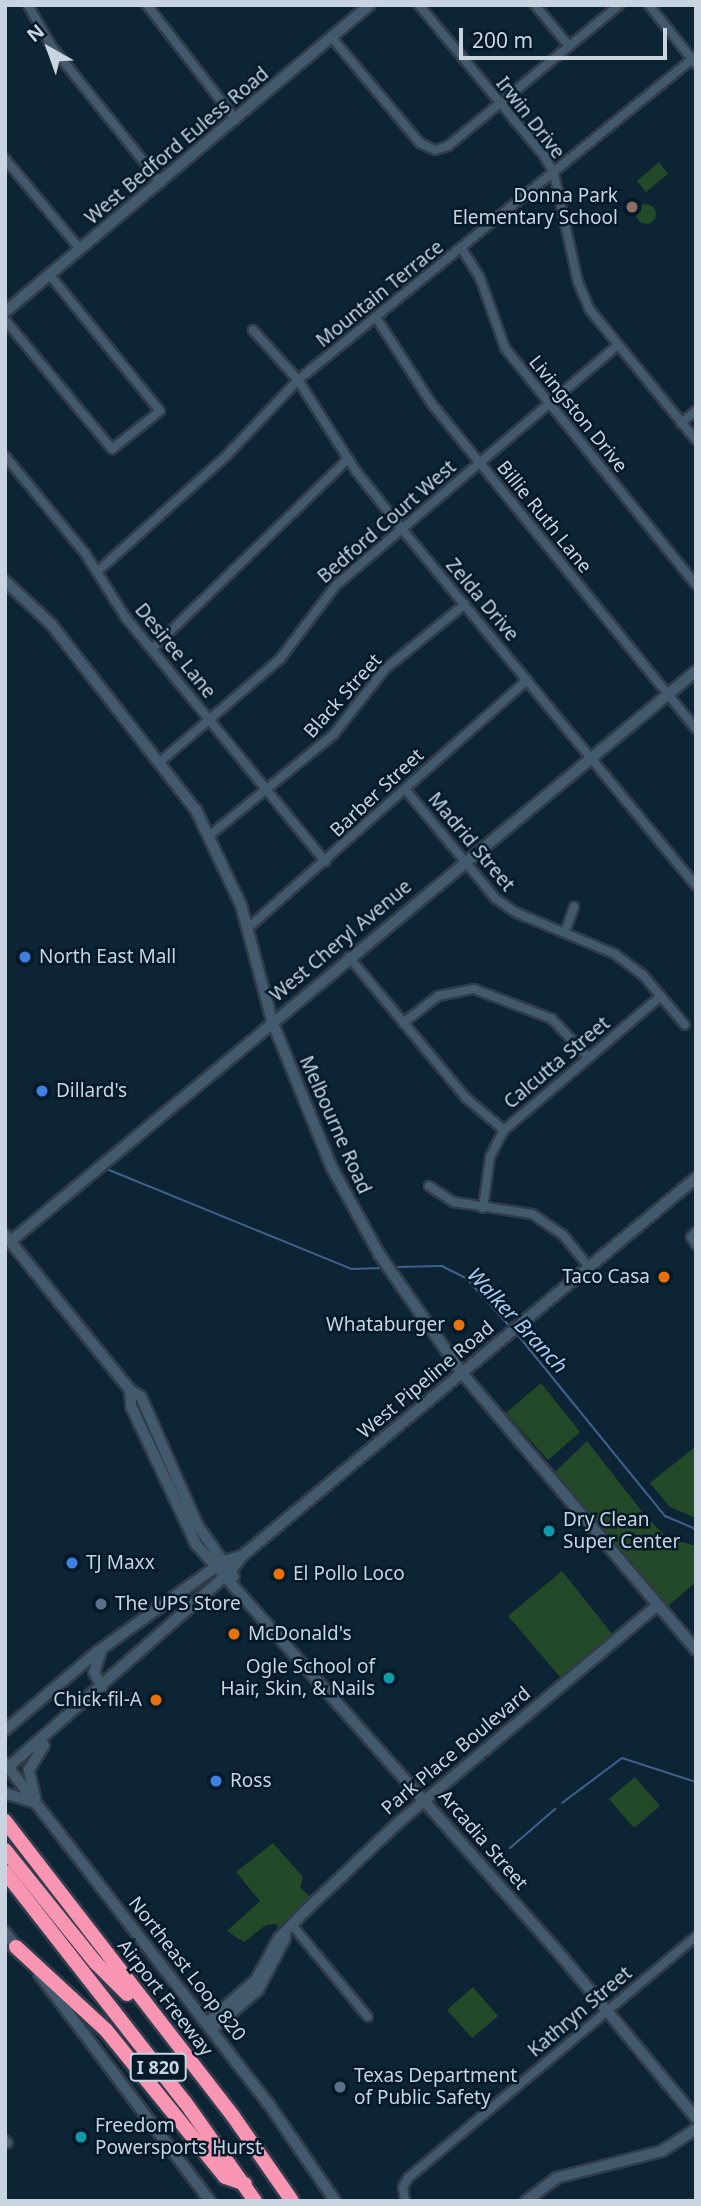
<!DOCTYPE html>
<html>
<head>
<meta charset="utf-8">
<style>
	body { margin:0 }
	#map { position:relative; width:701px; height:2206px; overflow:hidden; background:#0d2434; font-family:"Noto Sans",sans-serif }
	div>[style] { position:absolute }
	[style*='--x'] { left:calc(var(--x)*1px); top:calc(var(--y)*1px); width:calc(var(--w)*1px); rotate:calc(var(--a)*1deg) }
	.green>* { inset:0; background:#244928 }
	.round { border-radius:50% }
	.stream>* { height:2px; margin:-1px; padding:0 1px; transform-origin:1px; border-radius:1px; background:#3f628c }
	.roads { filter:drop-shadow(2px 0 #303c4a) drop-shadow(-2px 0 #303c4a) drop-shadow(0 2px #303c4a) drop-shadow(0 -2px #303c4a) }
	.minor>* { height:8px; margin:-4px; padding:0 4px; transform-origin:4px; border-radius:4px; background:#435a6d }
	.tertiary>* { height:10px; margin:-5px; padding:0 5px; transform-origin:5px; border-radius:5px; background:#435a6d }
	.secondary>* { height:10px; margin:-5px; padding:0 5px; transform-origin:5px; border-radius:5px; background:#435a6d }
	.motorway>* { height:14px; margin:-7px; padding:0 7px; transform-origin:7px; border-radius:7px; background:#f795b3 }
	.dots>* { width:19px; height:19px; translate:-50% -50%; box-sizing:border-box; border:4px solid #041a29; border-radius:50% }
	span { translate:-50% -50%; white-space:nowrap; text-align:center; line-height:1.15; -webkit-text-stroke:5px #041a29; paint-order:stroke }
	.shield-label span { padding:2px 5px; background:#041a29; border:2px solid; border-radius:5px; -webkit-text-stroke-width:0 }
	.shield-label { font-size:18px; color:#c8d5e0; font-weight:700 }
	.street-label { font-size:19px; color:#c8d5e0 }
	.poi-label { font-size:19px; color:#c8d5e0 }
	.right { translate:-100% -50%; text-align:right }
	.left { translate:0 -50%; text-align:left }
	.water-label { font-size:21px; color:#aacaf2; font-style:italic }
	.frame { position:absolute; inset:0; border:7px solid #c8d5e0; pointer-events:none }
	.north { position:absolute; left:14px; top:14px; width:70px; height:70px; -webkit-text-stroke:5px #041a29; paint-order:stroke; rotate:320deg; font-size:19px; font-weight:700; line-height:28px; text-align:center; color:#c8d5e0 }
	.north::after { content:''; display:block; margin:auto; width:24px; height:32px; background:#c8d5e0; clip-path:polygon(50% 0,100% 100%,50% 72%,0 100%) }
	.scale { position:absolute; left:459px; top:28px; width:208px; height:32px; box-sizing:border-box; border:4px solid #c8d5e0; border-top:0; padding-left:9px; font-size:21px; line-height:24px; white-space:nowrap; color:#c8d5e0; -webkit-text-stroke:5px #041a29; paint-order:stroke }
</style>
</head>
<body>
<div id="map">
	<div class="green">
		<div style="clip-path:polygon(659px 162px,668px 174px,646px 192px,637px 181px)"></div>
		<div class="round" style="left:636px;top:204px;width:20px;height:20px"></div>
		<div style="clip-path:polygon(541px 1383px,580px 1432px,548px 1460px,506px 1413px)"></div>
		<div style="clip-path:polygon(587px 1441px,647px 1518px,668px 1538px,696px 1546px,696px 1582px,667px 1607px,554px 1473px)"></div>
		<div style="clip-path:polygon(696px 1446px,696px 1518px,670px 1507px,650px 1483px)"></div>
		<div style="clip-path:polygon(562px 1571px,613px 1635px,561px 1678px,508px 1616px)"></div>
		<div style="clip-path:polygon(635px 1777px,660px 1806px,634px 1828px,609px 1799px)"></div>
		<div style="clip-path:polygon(273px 1843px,303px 1877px,300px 1887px,312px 1899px,279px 1931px,276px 1924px,266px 1925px,244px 1942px,227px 1931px,260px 1901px,236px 1872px)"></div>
		<div style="clip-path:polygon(473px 1987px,498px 2016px,472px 2038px,447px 2010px)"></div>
	</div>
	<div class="stream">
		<div style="--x:109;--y:1170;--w:261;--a:22.2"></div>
		<div style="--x:351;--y:1269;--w:31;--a:-2"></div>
		<div style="--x:395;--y:1267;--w:47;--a:-1.2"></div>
		<div style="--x:442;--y:1266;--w:27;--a:27"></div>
		<div style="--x:466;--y:1278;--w:67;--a:48"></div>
		<div style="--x:517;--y:1334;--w:235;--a:50.9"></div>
		<div style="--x:665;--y:1516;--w:34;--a:23"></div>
		<div style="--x:562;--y:1803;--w:75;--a:-36.9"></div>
		<div style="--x:622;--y:1758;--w:78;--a:18"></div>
		<div style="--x:510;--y:1848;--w:60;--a:-40.9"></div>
	</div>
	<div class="roads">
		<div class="minor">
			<div style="--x:28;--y:5;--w:48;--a:60.3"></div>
			<div style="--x:52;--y:47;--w:174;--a:51.3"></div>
			<div style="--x:147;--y:5;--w:145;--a:52.3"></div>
			<div style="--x:419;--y:5;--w:197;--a:50.3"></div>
			<div style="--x:545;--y:157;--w:19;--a:62"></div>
			<div style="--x:554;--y:174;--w:111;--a:77.5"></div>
			<div style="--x:578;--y:282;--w:30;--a:67"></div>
			<div style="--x:590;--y:310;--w:168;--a:50.8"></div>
			<div style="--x:535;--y:5;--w:53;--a:50.3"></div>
			<div style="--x:649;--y:5;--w:75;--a:51.5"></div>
			<div style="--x:333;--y:39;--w:136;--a:50.1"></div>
			<div style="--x:420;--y:143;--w:17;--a:25"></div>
			<div style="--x:435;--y:150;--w:14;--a:-17"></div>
			<div style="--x:448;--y:146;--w:222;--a:-39.5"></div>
			<div style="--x:5;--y:159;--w:117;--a:50.2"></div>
			<div style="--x:462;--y:249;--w:34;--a:58"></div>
			<div style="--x:480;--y:278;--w:74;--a:70.3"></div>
			<div style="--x:505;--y:348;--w:304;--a:51.1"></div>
			<div style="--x:377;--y:319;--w:101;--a:57.1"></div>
			<div style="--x:432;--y:404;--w:419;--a:50.9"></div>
			<div style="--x:5;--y:320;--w:168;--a:50.3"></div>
			<div style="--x:112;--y:449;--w:61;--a:-38.4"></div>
			<div style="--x:160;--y:411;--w:175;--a:-129"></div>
			<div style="--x:253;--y:330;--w:67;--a:48"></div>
			<div style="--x:298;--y:380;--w:108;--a:57.5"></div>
			<div style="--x:356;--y:471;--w:74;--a:51.6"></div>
			<div style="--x:402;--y:529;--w:462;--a:50.5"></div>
			<div style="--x:681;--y:423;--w:19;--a:-39"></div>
			<div style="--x:5;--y:456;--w:126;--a:50.5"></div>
			<div style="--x:85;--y:553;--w:77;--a:57.8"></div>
			<div style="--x:126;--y:618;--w:315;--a:50.7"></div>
			<div style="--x:98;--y:571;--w:172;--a:-41.9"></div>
			<div style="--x:226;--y:456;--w:105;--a:-46.5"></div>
			<div style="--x:298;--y:380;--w:513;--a:-39.15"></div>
			<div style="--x:152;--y:649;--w:273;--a:-44.1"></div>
			<div style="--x:161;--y:761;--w:157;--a:-40.6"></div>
			<div style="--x:280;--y:659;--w:93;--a:-52.9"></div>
			<div style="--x:336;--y:585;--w:369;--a:-40.4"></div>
			<div style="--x:405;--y:789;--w:143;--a:50.4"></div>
			<div style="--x:496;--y:899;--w:25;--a:34"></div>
			<div style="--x:517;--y:913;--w:106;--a:22.7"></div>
			<div style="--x:615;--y:954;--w:35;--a:37"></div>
			<div style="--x:643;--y:975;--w:65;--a:50"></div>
			<div style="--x:210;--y:835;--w:159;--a:-39.1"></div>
			<div style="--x:333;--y:735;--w:84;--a:-51.8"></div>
			<div style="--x:385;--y:669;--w:103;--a:-39.1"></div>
			<div style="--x:248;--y:928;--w:373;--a:-41.6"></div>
			<div style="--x:565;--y:932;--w:27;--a:-70"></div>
			<div style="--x:349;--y:957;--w:183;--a:50.3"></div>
			<div style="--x:466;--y:1098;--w:50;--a:40.1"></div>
			<div style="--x:403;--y:1023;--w:44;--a:-37.6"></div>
			<div style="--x:438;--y:996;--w:37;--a:-11"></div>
			<div style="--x:474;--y:989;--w:84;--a:21"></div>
			<div style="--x:552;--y:1019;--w:52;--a:46.5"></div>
			<div style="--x:429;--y:1186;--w:30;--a:33"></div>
			<div style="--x:454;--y:1202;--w:79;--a:8.7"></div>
			<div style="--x:532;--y:1214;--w:37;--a:34"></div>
			<div style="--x:563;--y:1235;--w:41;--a:50.9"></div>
			<div style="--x:483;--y:1208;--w:51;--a:-82.2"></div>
			<div style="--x:490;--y:1157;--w:30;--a:-63"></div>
			<div style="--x:504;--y:1130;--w:206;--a:-40.5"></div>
			<div style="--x:696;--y:1232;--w:7;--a:135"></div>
			<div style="--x:691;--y:1237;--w:9;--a:58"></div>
			<div style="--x:292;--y:1925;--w:119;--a:50.4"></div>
			<div style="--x:5;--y:2140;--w:4;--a:45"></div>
			<div style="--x:405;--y:2201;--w:14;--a:-98"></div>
			<div style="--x:403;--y:2187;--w:10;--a:-61"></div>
			<div style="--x:408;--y:2178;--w:376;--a:-40"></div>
		</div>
		<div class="tertiary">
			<div style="--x:5;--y:1235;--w:199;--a:51.1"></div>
			<div style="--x:130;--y:1390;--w:13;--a:32"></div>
			<div style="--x:141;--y:1397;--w:141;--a:66.2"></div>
			<div style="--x:198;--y:1526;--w:62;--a:54.8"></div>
			<div style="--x:11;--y:1241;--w:891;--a:-39.76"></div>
			<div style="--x:462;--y:1373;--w:363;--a:49.8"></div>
			<div style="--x:130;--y:1390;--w:16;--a:86"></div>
			<div style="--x:131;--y:1406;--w:153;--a:64.8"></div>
			<div style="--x:196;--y:1544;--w:547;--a:48.41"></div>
			<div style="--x:559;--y:1953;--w:214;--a:50.3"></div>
			<div style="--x:207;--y:2023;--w:65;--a:-41.3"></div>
			<div style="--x:256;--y:1980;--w:48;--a:-61.3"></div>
			<div style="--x:279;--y:1938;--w:36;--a:-46"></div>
			<div style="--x:304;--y:1912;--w:131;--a:-43.5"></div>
			<div style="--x:399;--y:1822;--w:336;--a:-40"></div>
			<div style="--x:212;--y:2029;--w:60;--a:-40.3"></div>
			<div style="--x:258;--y:1990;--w:59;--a:-62.6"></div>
			<div style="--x:526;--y:2201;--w:38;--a:-37"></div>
			<div style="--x:556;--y:2178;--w:109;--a:-14.3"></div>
			<div style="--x:662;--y:2151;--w:40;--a:-32.9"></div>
		</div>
		<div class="secondary">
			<div style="--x:5;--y:312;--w:477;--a:-40.1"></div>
			<div style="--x:5;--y:581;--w:63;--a:43.1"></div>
			<div style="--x:51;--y:624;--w:236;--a:52.1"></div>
			<div style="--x:196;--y:810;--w:105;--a:64.7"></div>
			<div style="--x:241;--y:905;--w:120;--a:75"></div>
			<div style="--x:272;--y:1021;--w:159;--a:67.8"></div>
			<div style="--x:332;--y:1168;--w:98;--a:61.3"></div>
			<div style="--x:379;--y:1254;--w:145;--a:55.1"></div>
			<div style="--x:101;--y:1651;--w:22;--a:108"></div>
			<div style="--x:94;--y:1672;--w:17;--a:62"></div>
			<div style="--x:5;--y:1730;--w:121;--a:-40.3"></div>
			<div style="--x:97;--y:1652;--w:156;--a:-35.6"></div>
			<div style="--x:224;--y:1561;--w:19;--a:-16"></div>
			<div style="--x:5;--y:1763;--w:430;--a:52.3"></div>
			<div style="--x:268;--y:2103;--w:119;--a:55.6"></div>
			<div style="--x:5;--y:1770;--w:301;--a:-41.4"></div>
			<div style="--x:231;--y:1571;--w:19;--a:-54"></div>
			<div style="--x:242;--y:1556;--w:591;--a:-39.78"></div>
			<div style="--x:5;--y:1793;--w:29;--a:18"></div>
			<div style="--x:35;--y:1797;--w:28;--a:-103"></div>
			<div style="--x:29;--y:1770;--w:29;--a:-59"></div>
			<div style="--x:5;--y:1932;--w:24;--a:52"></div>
			<div style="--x:39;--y:1974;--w:284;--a:53"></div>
		</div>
		<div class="motorway">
			<div style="--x:5;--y:1821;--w:373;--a:52.3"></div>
			<div style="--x:233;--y:2116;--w:103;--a:55.2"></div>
			<div style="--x:5;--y:1850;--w:145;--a:51.2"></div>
			<div style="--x:96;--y:1963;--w:44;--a:45"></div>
			<div style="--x:5;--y:1872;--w:292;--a:52"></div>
			<div style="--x:185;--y:2102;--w:121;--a:54.7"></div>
			<div style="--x:16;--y:1947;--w:122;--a:42.7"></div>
			<div style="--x:106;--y:2030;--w:189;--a:51"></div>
			<div style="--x:225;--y:2177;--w:21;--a:19"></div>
		</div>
	</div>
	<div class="dots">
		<div style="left:632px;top:207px;background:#8d6e63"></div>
		<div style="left:25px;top:957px;background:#3f7fe0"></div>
		<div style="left:42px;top:1091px;background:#3f7fe0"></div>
		<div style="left:664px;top:1277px;background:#e8710a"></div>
		<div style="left:459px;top:1325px;background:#e8710a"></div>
		<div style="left:549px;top:1531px;background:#0f9aa8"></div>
		<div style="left:72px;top:1563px;background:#3f7fe0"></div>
		<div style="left:279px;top:1574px;background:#e8710a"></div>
		<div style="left:101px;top:1604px;background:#5c6f8a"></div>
		<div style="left:234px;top:1634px;background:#e8710a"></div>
		<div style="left:389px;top:1678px;background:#0f9aa8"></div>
		<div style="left:156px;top:1700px;background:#e8710a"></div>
		<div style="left:216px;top:1781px;background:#3f7fe0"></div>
		<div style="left:340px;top:2087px;background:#5c6f8a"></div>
		<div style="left:81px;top:2137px;background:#0f9aa8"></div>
	</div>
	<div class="shield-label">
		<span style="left:158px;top:2067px">I 820</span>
	</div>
	<div class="street-label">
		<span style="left:530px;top:118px;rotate:52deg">Irwin Drive</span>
		<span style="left:177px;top:146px;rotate:-40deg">West Bedford Euless Road</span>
		<span style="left:380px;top:294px;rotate:-39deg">Mountain Terrace</span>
		<span style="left:578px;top:414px;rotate:51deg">Livingston Drive</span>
		<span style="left:544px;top:517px;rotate:51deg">Billie Ruth Lane</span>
		<span style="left:387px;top:522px;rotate:-41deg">Bedford Court West</span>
		<span style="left:482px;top:600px;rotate:50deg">Zelda Drive</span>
		<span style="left:175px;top:651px;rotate:51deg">Desiree Lane</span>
		<span style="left:343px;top:696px;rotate:-48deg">Black Street</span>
		<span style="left:377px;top:793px;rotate:-43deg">Barber Street</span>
		<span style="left:471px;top:842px;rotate:50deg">Madrid Street</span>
		<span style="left:341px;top:941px;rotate:-40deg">West Cheryl Avenue</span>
		<span style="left:557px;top:1063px;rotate:-40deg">Calcutta Street</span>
		<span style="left:335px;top:1125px;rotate:66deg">Melbourne Road</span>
		<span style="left:426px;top:1380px;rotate:-40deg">West Pipeline Road</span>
		<span style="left:456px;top:1751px;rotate:-40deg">Park Place Boulevard</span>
		<span style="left:483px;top:1840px;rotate:49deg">Arcadia Street</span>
		<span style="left:187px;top:1969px;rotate:52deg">Northeast Loop 820</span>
		<span style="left:165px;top:1998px;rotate:52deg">Airport Freeway</span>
		<span style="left:580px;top:2012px;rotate:-40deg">Kathryn Street</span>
	</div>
	<div class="poi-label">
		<span class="right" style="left:618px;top:207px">Donna Park<br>Elementary School</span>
		<span class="left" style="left:39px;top:957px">North East Mall</span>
		<span class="left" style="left:56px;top:1091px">Dillard's</span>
		<span class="right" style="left:650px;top:1277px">Taco Casa</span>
		<span class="right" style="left:445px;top:1325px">Whataburger</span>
		<span class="left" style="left:563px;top:1531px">Dry Clean<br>Super Center</span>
		<span class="left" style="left:86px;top:1563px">TJ Maxx</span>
		<span class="left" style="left:293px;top:1574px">El Pollo Loco</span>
		<span class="left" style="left:115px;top:1604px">The UPS Store</span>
		<span class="left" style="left:248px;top:1634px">McDonald's</span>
		<span class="right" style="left:375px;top:1678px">Ogle School of<br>Hair, Skin, &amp; Nails</span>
		<span class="right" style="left:142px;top:1700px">Chick-fil-A</span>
		<span class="left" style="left:230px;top:1781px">Ross</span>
		<span class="left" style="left:354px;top:2087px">Texas Department<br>of Public Safety</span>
		<span class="left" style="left:95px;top:2137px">Freedom<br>Powersports Hurst</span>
	</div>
	<div class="water-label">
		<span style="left:518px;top:1320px;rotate:47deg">Walker Branch</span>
	</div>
	<div class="frame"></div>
	<div class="north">N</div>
	<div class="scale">200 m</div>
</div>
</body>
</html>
